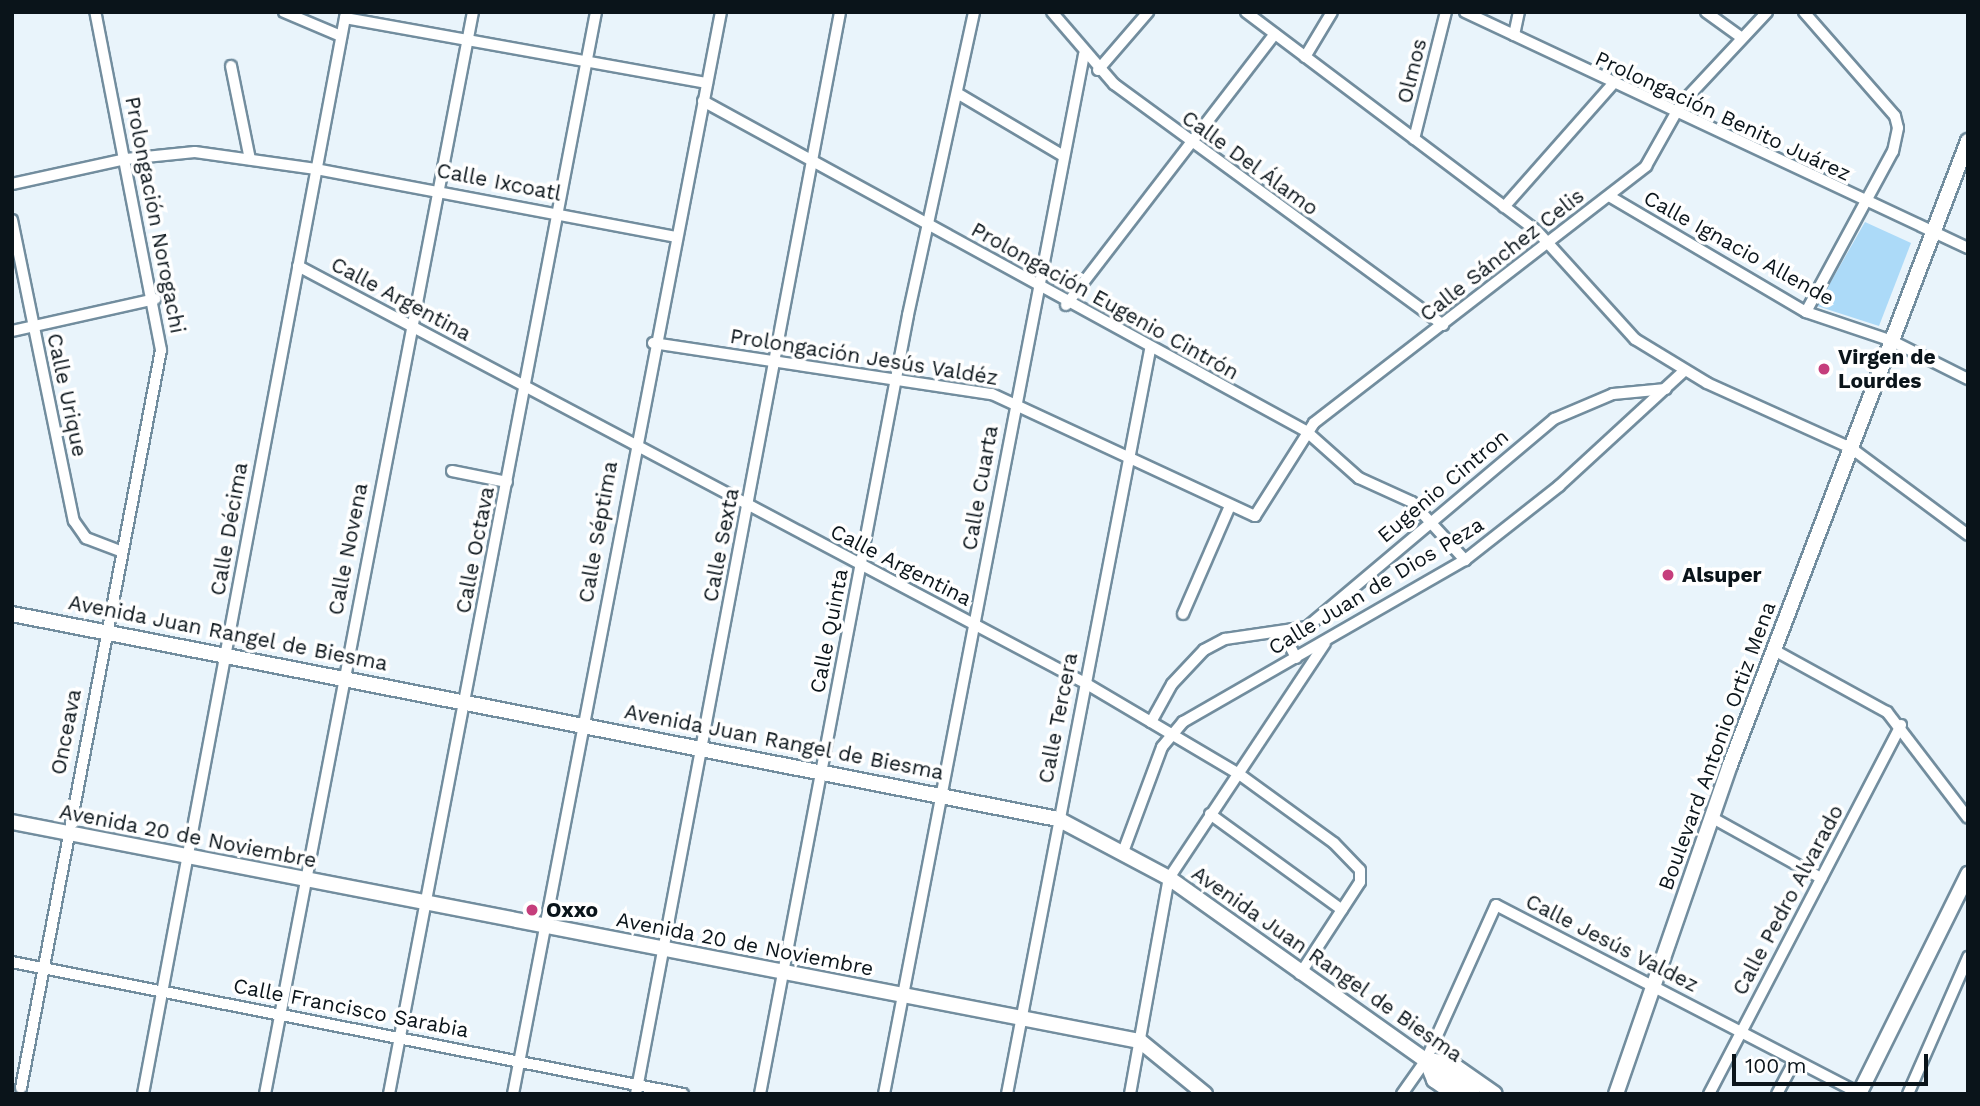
<!DOCTYPE html>
<html>
<head>
<meta charset="utf-8">
<style>
	body { margin:0 }
	#map { position:relative; width:1980px; height:1106px; overflow:hidden; background:#e9f4fb; font-family:"Work Sans",sans-serif }
	div>[style] { position:absolute }
	[style*='--x'] { left:calc(var(--x)*1px); top:calc(var(--y)*1px); width:calc(var(--w)*1px); rotate:calc(var(--a)*1deg) }
	.green>* { inset:0; background:#acdaf8 }
	.roads { filter:drop-shadow(2px 0 #728d9e) drop-shadow(-2px 0 #728d9e) drop-shadow(0 2px #728d9e) drop-shadow(0 -2px #728d9e) }
	.street>* { height:10px; margin:-5px; padding:0 5px; transform-origin:5px; border-radius:5px; background:#fff }
	.secondary>* { height:14px; margin:-7px; padding:0 7px; transform-origin:7px; border-radius:7px; background:#fff }
	.dots>* { width:19px; height:19px; translate:-50% -50%; box-sizing:border-box; border:4px solid #fff; border-radius:50% }
	span { translate:-50% -50%; white-space:nowrap; text-align:center; line-height:1.15; -webkit-text-stroke:7px #fff; paint-order:stroke }
	.street-label { font-size:21px; color:#0a141a }
	.poi-label { font-size:21px; color:#0a141a; font-weight:700 }
	.left { translate:0 -50%; text-align:left }
	.frame { position:absolute; inset:0; border:14px solid #0a141a; pointer-events:none }
	.scale { position:absolute; left:1732px; top:1054px; width:196px; height:32px; box-sizing:border-box; border:4px solid #0a141a; border-top:0; padding-left:9px; font-size:21px; line-height:24px; white-space:nowrap; color:#0a141a; -webkit-text-stroke:5px #fff; paint-order:stroke }
</style>
</head>
<body>
<div id="map">
	<div class="green">
		<div style="clip-path:polygon(1865px 222px,1911px 243px,1879px 326px,1817px 306px)"></div>
	</div>
	<div class="roads">
		<div class="street">
			<div style="--x:284;--y:12;--w:62;--a:22.8"></div>
			<div style="--x:1052;--y:12;--w:95;--a:49.3"></div>
			<div style="--x:1114;--y:84;--w:408;--a:36.2"></div>
			<div style="--x:1246;--y:12;--w:364;--a:37"></div>
			<div style="--x:1537;--y:231;--w:146;--a:47.8"></div>
			<div style="--x:1635;--y:339;--w:84;--a:31.4"></div>
			<div style="--x:1707;--y:383;--w:158;--a:24.3"></div>
			<div style="--x:1851;--y:448;--w:146;--a:36.6"></div>
			<div style="--x:1465;--y:12;--w:556;--a:25.14"></div>
			<div style="--x:1706;--y:12;--w:44;--a:35.8"></div>
			<div style="--x:1804;--y:12;--w:138;--a:48.8"></div>
			<div style="--x:1895;--y:116;--w:12;--a:76"></div>
			<div style="--x:1898;--y:128;--w:24;--a:102"></div>
			<div style="--x:1893;--y:151;--w:183;--a:118.4"></div>
			<div style="--x:345;--y:18;--w:368;--a:10.2"></div>
			<div style="--x:1514;--y:35;--w:24;--a:-78"></div>
			<div style="--x:1305;--y:57;--w:52;--a:-59"></div>
			<div style="--x:231;--y:66;--w:95;--a:78.5"></div>
			<div style="--x:1098;--y:70;--w:77;--a:-49.2"></div>
			<div style="--x:957;--y:93;--w:122;--a:30.6"></div>
			<div style="--x:703;--y:101;--w:687;--a:28.69"></div>
			<div style="--x:1306;--y:431;--w:71;--a:41.6"></div>
			<div style="--x:1359;--y:478;--w:58;--a:24.4"></div>
			<div style="--x:1412;--y:502;--w:79;--a:47.6"></div>
			<div style="--x:1414;--y:139;--w:131;--a:-75.9"></div>
			<div style="--x:12;--y:184;--w:117;--a:-12.4"></div>
			<div style="--x:126;--y:159;--w:69;--a:-5.8"></div>
			<div style="--x:195;--y:152;--w:122;--a:8"></div>
			<div style="--x:316;--y:169;--w:365;--a:10.7"></div>
			<div style="--x:1609;--y:196;--w:229;--a:30.5"></div>
			<div style="--x:1806;--y:312;--w:91;--a:18.6"></div>
			<div style="--x:1892;--y:341;--w:85;--a:26.6"></div>
			<div style="--x:1504;--y:207;--w:163;--a:-48.5"></div>
			<div style="--x:12;--y:220;--w:307;--a:78.4"></div>
			<div style="--x:74;--y:521;--w:21;--a:55"></div>
			<div style="--x:86;--y:538;--w:36;--a:21"></div>
			<div style="--x:298;--y:266;--w:891;--a:27.92"></div>
			<div style="--x:1085;--y:683;--w:179;--a:30.6"></div>
			<div style="--x:1239;--y:774;--w:117;--a:36"></div>
			<div style="--x:1334;--y:843;--w:37;--a:46"></div>
			<div style="--x:1360;--y:870;--w:12;--a:90"></div>
			<div style="--x:1360;--y:882;--w:110;--a:123.1"></div>
			<div style="--x:1066;--y:305;--w:342;--a:-52.4"></div>
			<div style="--x:12;--y:331;--w:147;--a:-12.6"></div>
			<div style="--x:653;--y:343;--w:343;--a:8.6"></div>
			<div style="--x:992;--y:394;--w:290;--a:24.9"></div>
			<div style="--x:1255;--y:516;--w:110;--a:-57.6"></div>
			<div style="--x:1314;--y:423;--w:420;--a:-37.7"></div>
			<div style="--x:1646;--y:166;--w:71;--a:-60.6"></div>
			<div style="--x:1681;--y:104;--w:126;--a:-46.9"></div>
			<div style="--x:452;--y:471;--w:56;--a:11.3"></div>
			<div style="--x:1183;--y:614;--w:116;--a:-66.5"></div>
			<div style="--x:1284;--y:635;--w:26;--a:62"></div>
			<div style="--x:1774;--y:650;--w:129;--a:28.8"></div>
			<div style="--x:1887;--y:712;--w:133;--a:52.6"></div>
			<div style="--x:1151;--y:722;--w:43;--a:-61.1"></div>
			<div style="--x:1172;--y:684;--w:47;--a:-46.7"></div>
			<div style="--x:1204;--y:650;--w:24;--a:-28"></div>
			<div style="--x:1225;--y:639;--w:83;--a:-8.3"></div>
			<div style="--x:1307;--y:627;--w:323;--a:-40.1"></div>
			<div style="--x:1554;--y:419;--w:64;--a:-23"></div>
			<div style="--x:1613;--y:394;--w:53;--a:-5.4"></div>
			<div style="--x:1210;--y:814;--w:163;--a:36"></div>
			<div style="--x:1711;--y:817;--w:126;--a:29"></div>
			<div style="--x:1123;--y:852;--w:112;--a:-69.6"></div>
			<div style="--x:1162;--y:747;--w:33;--a:-50"></div>
			<div style="--x:1183;--y:722;--w:325;--a:-29.9"></div>
			<div style="--x:1465;--y:560;--w:120;--a:-38.2"></div>
			<div style="--x:1559;--y:486;--w:170;--a:-42.6"></div>
			<div style="--x:12;--y:962;--w:684;--a:11.13"></div>
			<div style="--x:21;--y:1088;--w:751;--a:-79.26"></div>
			<div style="--x:161;--y:350;--w:344;--a:-101"></div>
			<div style="--x:143;--y:1094;--w:1101;--a:-79.37"></div>
			<div style="--x:265;--y:1094;--w:1102;--a:-79.12"></div>
			<div style="--x:389;--y:1094;--w:1102;--a:-79.17"></div>
			<div style="--x:513;--y:1094;--w:1102;--a:-79.12"></div>
			<div style="--x:636;--y:1094;--w:1101;--a:-79.32"></div>
			<div style="--x:760;--y:1094;--w:793;--a:-79.24"></div>
			<div style="--x:908;--y:315;--w:310;--a:-77.7"></div>
			<div style="--x:884;--y:1094;--w:1059;--a:-79.11"></div>
			<div style="--x:1007;--y:1094;--w:758;--a:-79.12"></div>
			<div style="--x:1130;--y:1094;--w:219;--a:-79.8"></div>
			<div style="--x:1169;--y:878;--w:282;--a:-56.4"></div>
			<div style="--x:1402;--y:1094;--w:42;--a:-54.8"></div>
			<div style="--x:1426;--y:1060;--w:170;--a:-65.7"></div>
			<div style="--x:1496;--y:905;--w:409;--a:27.4"></div>
			<div style="--x:1709;--y:1094;--w:416;--a:-62.5"></div>
			<div style="--x:1777;--y:1094;--w:38;--a:-62"></div>
			<div style="--x:1908;--y:1094;--w:150;--a:-66.3"></div>
		</div>
		<div class="secondary">
			<div style="--x:12;--y:614;--w:1066;--a:11.09"></div>
			<div style="--x:1058;--y:819;--w:126;--a:28"></div>
			<div style="--x:1169;--y:878;--w:373;--a:35.4"></div>
			<div style="--x:12;--y:822;--w:1149;--a:10.99"></div>
			<div style="--x:1140;--y:1041;--w:84;--a:39.2"></div>
			<div style="--x:1426;--y:1060;--w:22;--a:68"></div>
			<div style="--x:1434;--y:1080;--w:24;--a:35"></div>
			<div style="--x:1428;--y:1060;--w:24;--a:9"></div>
			<div style="--x:1452;--y:1064;--w:52;--a:34.9"></div>
			<div style="--x:1616;--y:1094;--w:348;--a:-70.9"></div>
			<div style="--x:1730;--y:765;--w:668;--a:-69.12"></div>
			<div style="--x:1859;--y:1094;--w:246;--a:-63.6"></div>
		</div>
	</div>
	<div class="dots">
		<div style="left:1824px;top:369px;background:#c53e7c"></div>
		<div style="left:1668px;top:575px;background:#c53e7c"></div>
		<div style="left:532px;top:910px;background:#c53e7c"></div>
	</div>
	<div class="street-label">
		<span style="left:1412px;top:71px;rotate:-76deg">Olmos</span>
		<span style="left:1723px;top:116px;rotate:25deg">Prolongación Benito Juárez</span>
		<span style="left:1250px;top:163px;rotate:36deg">Calle Del Álamo</span>
		<span style="left:499px;top:182px;rotate:11deg">Calle Ixcoatl</span>
		<span style="left:155px;top:215px;rotate:79deg">Prolongación Norogachi</span>
		<span style="left:1739px;top:248px;rotate:29deg">Calle Ignacio Allende</span>
		<span style="left:1502px;top:255px;rotate:-38deg">Calle Sánchez Celis</span>
		<span style="left:401px;top:299px;rotate:28deg">Calle Argentina</span>
		<span style="left:1105px;top:301px;rotate:29deg">Prolongación Eugenio Cintrón</span>
		<span style="left:864px;top:357px;rotate:9deg">Prolongación Jesús Valdéz</span>
		<span style="left:67px;top:395px;rotate:78deg">Calle Urique</span>
		<span style="left:1443px;top:486px;rotate:-40deg">Eugenio Cintron</span>
		<span style="left:980px;top:488px;rotate:-80deg">Calle Cuarta</span>
		<span style="left:229px;top:529px;rotate:-80deg">Calle Décima</span>
		<span style="left:598px;top:532px;rotate:-80deg">Calle Séptima</span>
		<span style="left:721px;top:545px;rotate:-79deg">Calle Sexta</span>
		<span style="left:348px;top:549px;rotate:-79deg">Calle Novena</span>
		<span style="left:475px;top:550px;rotate:-79deg">Calle Octava</span>
		<span style="left:901px;top:565px;rotate:27deg">Calle Argentina</span>
		<span style="left:1376px;top:586px;rotate:-31deg">Calle Juan de Dios Peza</span>
		<span style="left:829px;top:631px;rotate:-79deg">Calle Quinta</span>
		<span style="left:228px;top:633px;rotate:11deg">Avenida Juan Rangel de Biesma</span>
		<span style="left:1058px;top:718px;rotate:-79deg">Calle Tercera</span>
		<span style="left:66px;top:732px;rotate:-79deg">Onceava</span>
		<span style="left:784px;top:742px;rotate:11deg">Avenida Juan Rangel de Biesma</span>
		<span style="left:1717px;top:746px;rotate:-70deg">Boulevard Antonio Ortiz Mena</span>
		<span style="left:188px;top:836px;rotate:11deg">Avenida 20 de Noviembre</span>
		<span style="left:1788px;top:900px;rotate:-62deg">Calle Pedro Alvarado</span>
		<span style="left:1612px;top:943px;rotate:27deg">Calle Jesús Valdez</span>
		<span style="left:745px;top:944px;rotate:11deg">Avenida 20 de Noviembre</span>
		<span style="left:1327px;top:964px;rotate:35deg">Avenida Juan Rangel de Biesma</span>
		<span style="left:351px;top:1008px;rotate:11deg">Calle Francisco Sarabia</span>
	</div>
	<div class="poi-label">
		<span class="left" style="left:1838px;top:369px">Virgen de<br>Lourdes</span>
		<span class="left" style="left:1682px;top:575px">Alsuper</span>
		<span class="left" style="left:546px;top:910px">Oxxo</span>
	</div>
	<div class="frame"></div>
	<div class="scale">100 m</div>
</div>
</body>
</html>
